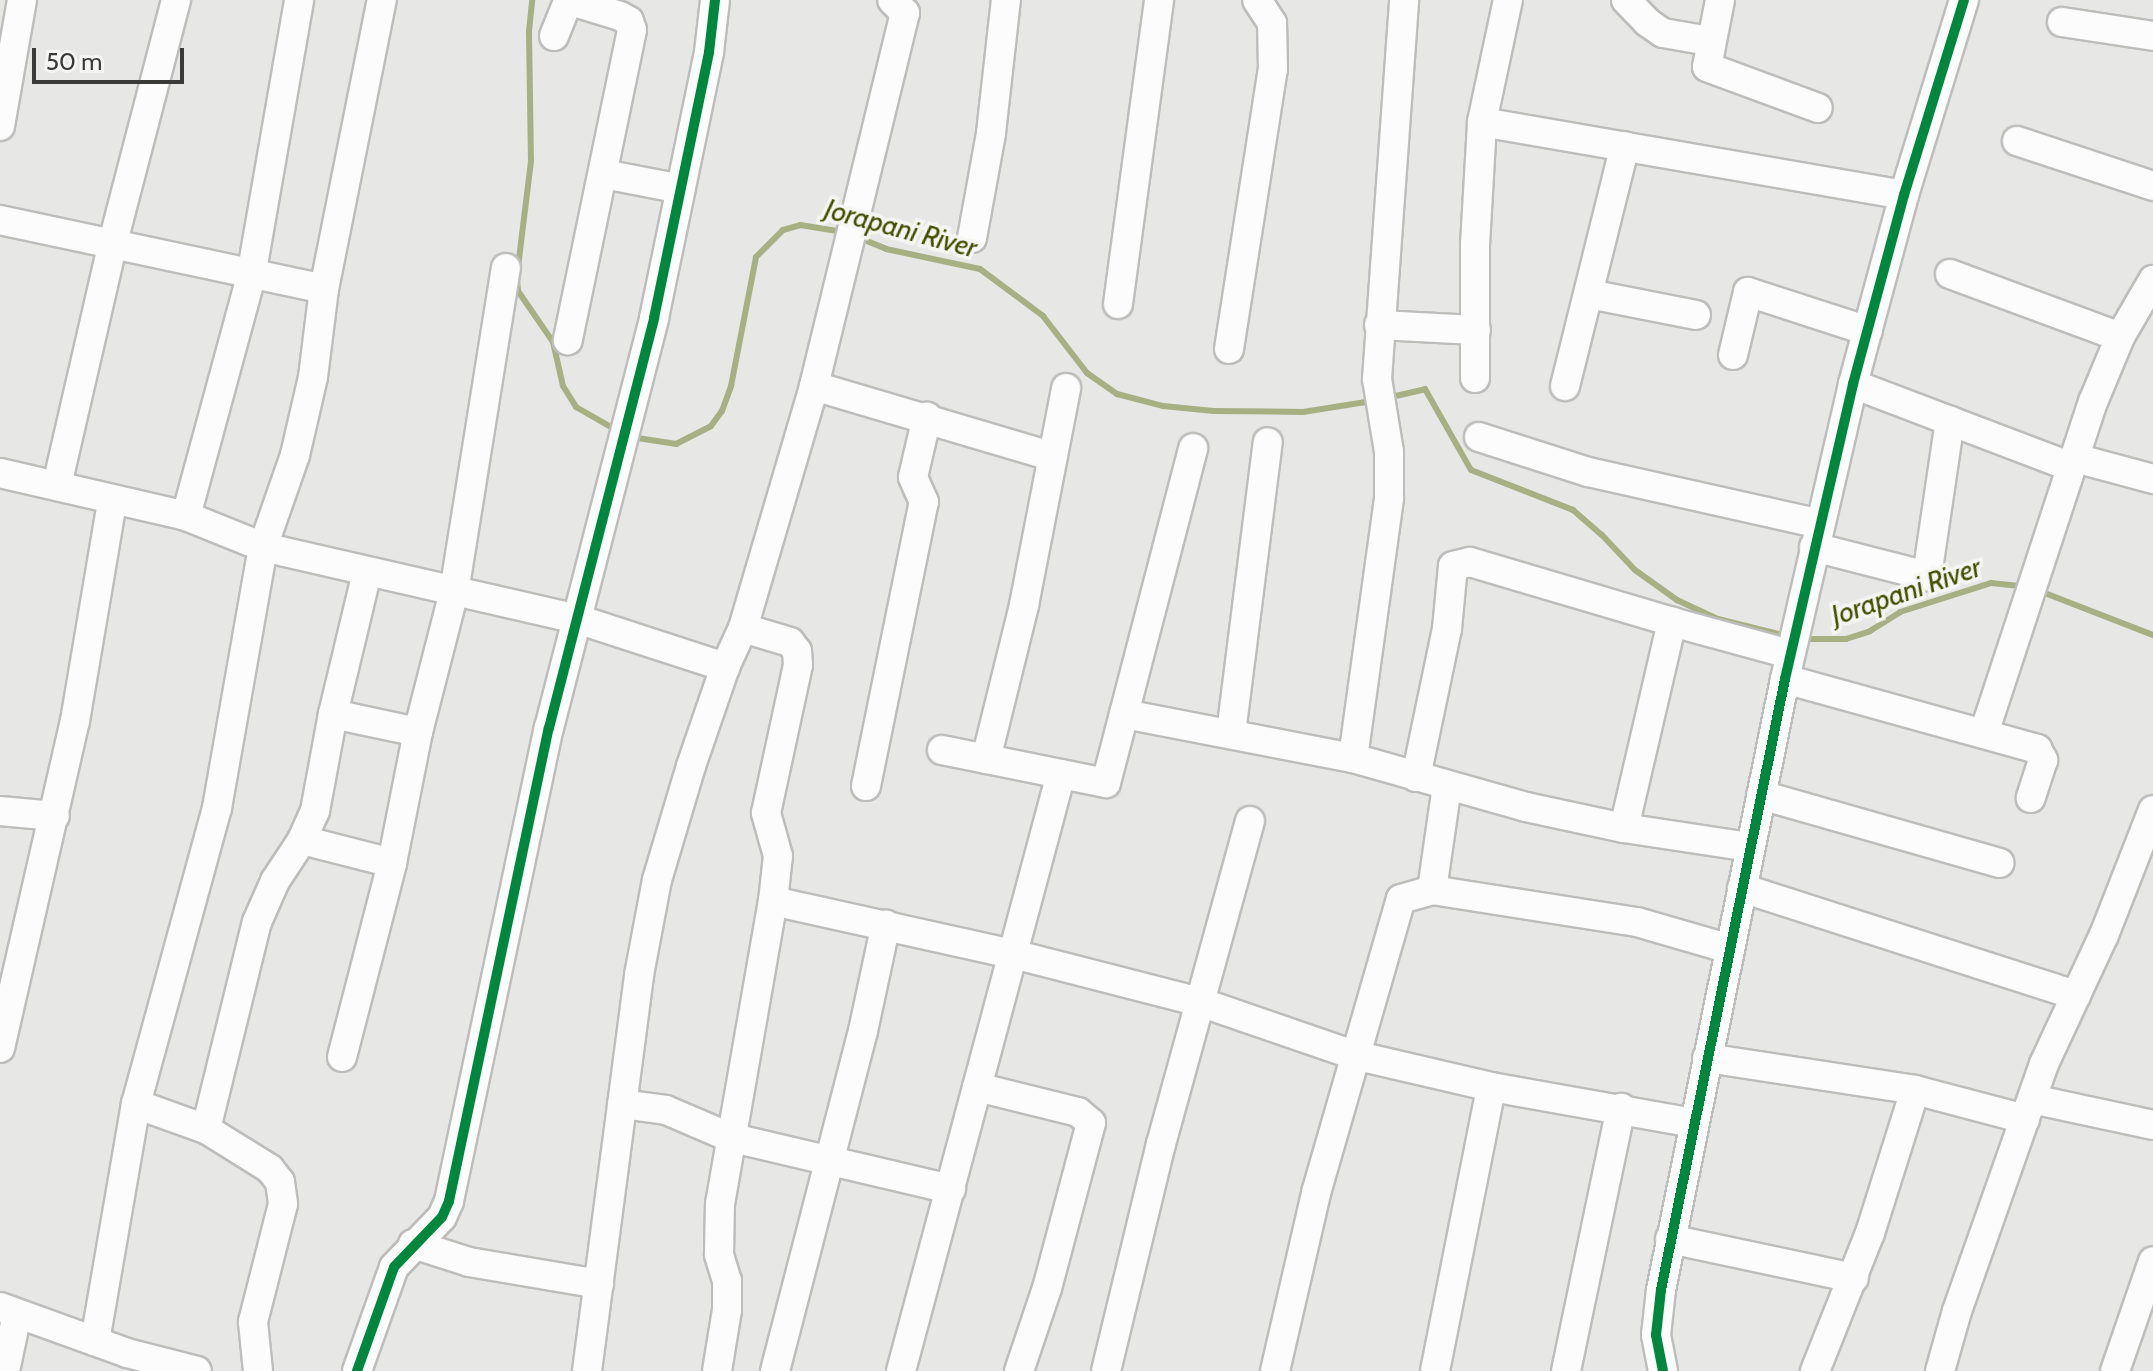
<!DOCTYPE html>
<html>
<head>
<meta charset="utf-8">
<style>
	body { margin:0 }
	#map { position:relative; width:2153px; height:1371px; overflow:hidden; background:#e7e8e5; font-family:Cabin,sans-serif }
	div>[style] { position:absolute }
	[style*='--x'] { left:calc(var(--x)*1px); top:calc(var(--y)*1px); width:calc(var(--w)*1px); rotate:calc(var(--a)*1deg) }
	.stream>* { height:6px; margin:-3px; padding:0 3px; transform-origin:3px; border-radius:3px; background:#a7b083 }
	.roads { filter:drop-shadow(2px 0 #bdbebc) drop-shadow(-2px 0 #bdbebc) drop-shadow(0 2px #bdbebc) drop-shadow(0 -2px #bdbebc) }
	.minor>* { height:28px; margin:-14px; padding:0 14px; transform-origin:14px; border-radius:14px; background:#fbfcfb }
	.cycleway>* { height:10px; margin:-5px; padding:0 5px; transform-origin:5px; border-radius:5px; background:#00873e }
	span { translate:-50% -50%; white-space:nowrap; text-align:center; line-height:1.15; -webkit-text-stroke:7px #f5f6f1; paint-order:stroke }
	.water-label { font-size:28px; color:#434d00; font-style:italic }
	.scale { position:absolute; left:32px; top:48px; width:152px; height:36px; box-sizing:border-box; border:4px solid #3a3b39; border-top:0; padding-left:10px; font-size:24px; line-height:28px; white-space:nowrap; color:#3a3b39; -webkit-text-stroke:6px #f5f6f1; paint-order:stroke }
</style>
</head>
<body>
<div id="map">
	<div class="stream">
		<div style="--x:857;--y:237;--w:31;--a:22"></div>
		<div style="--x:886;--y:249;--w:96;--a:12"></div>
		<div style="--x:980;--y:269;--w:79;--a:36.7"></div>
		<div style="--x:1043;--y:316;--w:72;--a:52.3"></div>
		<div style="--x:1087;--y:373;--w:37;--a:35"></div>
		<div style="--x:1117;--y:394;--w:48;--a:14.6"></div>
		<div style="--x:1163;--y:406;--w:51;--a:5.6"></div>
		<div style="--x:1214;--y:411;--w:89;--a:0.6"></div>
		<div style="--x:1303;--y:412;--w:70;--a:-9.1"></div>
		<div style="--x:518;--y:267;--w:107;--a:-83"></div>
		<div style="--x:531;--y:161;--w:130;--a:-90.9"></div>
		<div style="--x:529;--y:31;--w:31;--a:-84"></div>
		<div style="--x:517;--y:279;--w:12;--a:85"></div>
		<div style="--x:518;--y:291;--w:62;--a:55.5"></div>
		<div style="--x:553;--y:342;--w:45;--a:77.2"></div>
		<div style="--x:563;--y:386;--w:25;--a:58"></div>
		<div style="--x:576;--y:407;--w:48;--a:29.7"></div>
		<div style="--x:1387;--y:398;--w:39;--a:-13"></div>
		<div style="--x:1425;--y:389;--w:93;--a:60.4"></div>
		<div style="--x:1471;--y:470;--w:110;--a:21.4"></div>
		<div style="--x:1573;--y:510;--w:38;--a:41"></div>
		<div style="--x:1602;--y:535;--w:48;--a:46.7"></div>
		<div style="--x:1635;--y:570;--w:52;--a:35.5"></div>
		<div style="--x:1677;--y:600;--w:45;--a:24.9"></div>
		<div style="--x:1718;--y:619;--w:71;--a:13.8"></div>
		<div style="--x:631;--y:437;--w:46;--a:8.8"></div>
		<div style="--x:676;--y:444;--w:39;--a:-27"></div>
		<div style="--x:711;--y:426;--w:19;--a:-54"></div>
		<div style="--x:722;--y:411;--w:27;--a:-70"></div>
		<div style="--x:731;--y:386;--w:131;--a:-79"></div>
		<div style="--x:756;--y:257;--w:38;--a:-45"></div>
		<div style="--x:783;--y:230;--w:18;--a:-16"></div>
		<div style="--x:800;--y:225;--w:44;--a:9.2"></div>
		<div style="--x:2037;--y:590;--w:124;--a:21.2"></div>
		<div style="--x:1802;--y:639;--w:44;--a:0"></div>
		<div style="--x:1846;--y:639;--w:25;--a:-18"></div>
		<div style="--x:1870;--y:631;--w:36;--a:-32"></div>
		<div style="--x:1900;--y:612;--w:96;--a:-17.7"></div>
		<div style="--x:1991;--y:583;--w:31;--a:6"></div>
	</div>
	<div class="roads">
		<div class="minor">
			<div style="--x:568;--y:0;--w:54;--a:17.1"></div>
			<div style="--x:620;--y:16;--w:10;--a:29"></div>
			<div style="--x:629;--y:21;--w:9;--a:72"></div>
			<div style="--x:632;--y:30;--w:317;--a:101.7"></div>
			<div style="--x:1626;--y:0;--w:30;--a:46"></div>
			<div style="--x:1647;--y:22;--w:19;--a:35"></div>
			<div style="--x:1663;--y:33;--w:48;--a:9.7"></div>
			<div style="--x:1720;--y:0;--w:68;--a:101"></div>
			<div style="--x:1707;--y:67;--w:118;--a:20.3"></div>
			<div style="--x:2062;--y:22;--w:92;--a:8.7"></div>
			<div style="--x:554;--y:36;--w:38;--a:-68"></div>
			<div style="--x:1482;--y:122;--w:428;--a:9.8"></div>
			<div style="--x:0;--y:126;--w:128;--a:-80.1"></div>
			<div style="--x:2017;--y:141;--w:143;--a:18.3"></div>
			<div style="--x:603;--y:174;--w:79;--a:10.9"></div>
			<div style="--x:0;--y:220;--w:331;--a:12"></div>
			<div style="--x:972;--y:238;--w:107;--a:-79.7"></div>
			<div style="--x:991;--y:133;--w:134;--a:-83.6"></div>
			<div style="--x:1950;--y:274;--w:181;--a:20.3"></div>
			<div style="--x:1589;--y:294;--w:109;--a:11.1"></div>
			<div style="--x:1118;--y:304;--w:307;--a:-82.3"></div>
			<div style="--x:1379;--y:325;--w:97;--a:3"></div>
			<div style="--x:1229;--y:349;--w:283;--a:-81.1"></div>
			<div style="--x:1273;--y:69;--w:46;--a:-91.2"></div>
			<div style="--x:1272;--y:23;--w:27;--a:-123"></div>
			<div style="--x:1733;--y:355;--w:65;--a:-76.6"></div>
			<div style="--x:1748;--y:292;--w:126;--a:18"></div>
			<div style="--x:1475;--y:378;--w:133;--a:-90"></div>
			<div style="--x:1475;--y:245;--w:123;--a:-86.7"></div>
			<div style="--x:1482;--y:122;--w:125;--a:-78"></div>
			<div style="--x:1853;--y:384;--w:234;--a:20.8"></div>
			<div style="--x:814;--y:386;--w:249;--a:16.5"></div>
			<div style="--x:1565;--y:386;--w:247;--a:-76"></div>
			<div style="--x:1479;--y:437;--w:114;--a:17.8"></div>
			<div style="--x:1588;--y:472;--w:238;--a:12.6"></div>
			<div style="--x:2075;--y:458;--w:81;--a:15.1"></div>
			<div style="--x:0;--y:473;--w:191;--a:13"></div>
			<div style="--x:186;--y:516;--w:83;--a:21.9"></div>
			<div style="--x:263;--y:547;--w:322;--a:12.9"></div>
			<div style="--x:577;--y:619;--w:156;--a:18"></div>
			<div style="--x:57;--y:485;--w:249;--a:-77"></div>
			<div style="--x:113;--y:242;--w:250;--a:-75.4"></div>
			<div style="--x:186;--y:516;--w:249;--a:-74.8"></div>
			<div style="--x:251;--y:276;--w:280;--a:-80.1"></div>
			<div style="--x:1814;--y:547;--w:117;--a:14.4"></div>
			<div style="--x:1927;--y:576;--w:157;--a:-81.6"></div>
			<div style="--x:1785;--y:679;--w:262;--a:15.5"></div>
			<div style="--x:2037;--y:749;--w:13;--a:61"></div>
			<div style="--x:2043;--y:760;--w:40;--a:108"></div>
			<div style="--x:333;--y:714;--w:146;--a:-76.5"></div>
			<div style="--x:1124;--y:714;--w:233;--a:10.9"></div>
			<div style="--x:1353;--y:758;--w:180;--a:15.8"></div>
			<div style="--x:1526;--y:807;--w:100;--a:12.1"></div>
			<div style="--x:1624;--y:828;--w:127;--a:8.6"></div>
			<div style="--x:1231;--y:733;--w:293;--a:-82.8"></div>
			<div style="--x:1984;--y:733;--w:348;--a:-71.8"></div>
			<div style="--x:2093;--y:402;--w:70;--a:-67.4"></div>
			<div style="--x:2120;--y:337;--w:66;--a:-59.9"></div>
			<div style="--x:942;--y:750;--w:167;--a:11.4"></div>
			<div style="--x:1106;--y:783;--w:346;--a:-75.4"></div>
			<div style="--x:1353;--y:758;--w:263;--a:-82.1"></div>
			<div style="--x:1389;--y:497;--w:45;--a:-90"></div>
			<div style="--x:1389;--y:452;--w:74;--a:-99.3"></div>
			<div style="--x:1377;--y:379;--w:380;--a:-85.9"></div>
			<div style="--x:986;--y:759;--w:159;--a:-76.1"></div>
			<div style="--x:1024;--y:605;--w:221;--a:-79"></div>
			<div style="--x:1416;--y:777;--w:151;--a:-78.2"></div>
			<div style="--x:1447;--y:629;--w:63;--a:-84.6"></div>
			<div style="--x:1453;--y:566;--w:17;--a:-13"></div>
			<div style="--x:1470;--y:562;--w:211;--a:16.5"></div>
			<div style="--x:866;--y:786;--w:290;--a:-78.5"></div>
			<div style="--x:924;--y:502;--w:27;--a:-114"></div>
			<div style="--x:913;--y:477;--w:62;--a:-76.9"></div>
			<div style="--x:1761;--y:795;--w:248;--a:15.9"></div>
			<div style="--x:0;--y:811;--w:55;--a:5.2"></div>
			<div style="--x:1624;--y:828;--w:212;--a:-76.9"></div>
			<div style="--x:1672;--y:622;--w:122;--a:15.2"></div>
			<div style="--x:302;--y:840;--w:93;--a:14.3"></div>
			<div style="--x:1742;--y:888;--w:351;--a:17.8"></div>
			<div style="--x:1432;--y:890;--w:207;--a:8.9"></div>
			<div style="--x:1637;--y:922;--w:97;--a:16.2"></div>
			<div style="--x:773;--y:901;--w:246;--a:12.5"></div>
			<div style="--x:1013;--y:954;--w:193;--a:14.4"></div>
			<div style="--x:1200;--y:1002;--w:163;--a:19"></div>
			<div style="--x:1354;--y:1055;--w:141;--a:13.1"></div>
			<div style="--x:0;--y:1048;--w:335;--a:-77.1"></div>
			<div style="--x:75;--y:721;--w:222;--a:-80.4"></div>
			<div style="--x:342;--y:1057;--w:200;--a:-75.5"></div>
			<div style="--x:392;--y:863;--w:134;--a:-78.8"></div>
			<div style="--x:418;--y:732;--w:145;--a:-75.6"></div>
			<div style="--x:454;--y:592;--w:328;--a:-80.9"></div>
			<div style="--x:1707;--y:1058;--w:210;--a:8.7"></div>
			<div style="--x:1915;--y:1090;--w:114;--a:14.8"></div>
			<div style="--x:977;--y:1087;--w:104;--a:13.9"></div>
			<div style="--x:1078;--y:1112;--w:17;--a:40"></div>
			<div style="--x:1091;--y:1123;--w:171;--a:104.9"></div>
			<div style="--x:1047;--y:1288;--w:88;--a:108.6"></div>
			<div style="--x:2032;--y:1099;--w:124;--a:12.1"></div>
			<div style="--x:136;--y:1104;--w:74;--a:19.7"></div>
			<div style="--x:206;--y:1129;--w:75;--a:32"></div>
			<div style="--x:270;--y:1169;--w:16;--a:52"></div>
			<div style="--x:280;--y:1182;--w:22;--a:82"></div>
			<div style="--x:283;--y:1204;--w:122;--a:104.3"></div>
			<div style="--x:253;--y:1322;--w:49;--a:84.2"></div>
			<div style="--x:622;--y:1104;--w:44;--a:7.8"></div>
			<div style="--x:666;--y:1110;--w:69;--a:23.2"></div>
			<div style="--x:729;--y:1137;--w:228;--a:13.2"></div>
			<div style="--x:206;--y:1129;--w:213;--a:-76.2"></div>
			<div style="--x:257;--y:922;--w:45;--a:-66.3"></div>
			<div style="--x:275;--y:881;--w:49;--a:-56.6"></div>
			<div style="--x:302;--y:840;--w:32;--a:-66"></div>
			<div style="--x:315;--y:811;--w:99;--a:-79.5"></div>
			<div style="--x:333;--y:714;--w:87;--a:12"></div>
			<div style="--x:1670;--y:1239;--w:188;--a:12"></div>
			<div style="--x:413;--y:1244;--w:59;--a:17.8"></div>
			<div style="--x:469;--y:1262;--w:132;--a:9.6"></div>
			<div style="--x:0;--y:1307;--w:135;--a:19.9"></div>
			<div style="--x:127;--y:1353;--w:72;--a:14.4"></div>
			<div style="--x:95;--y:1341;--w:241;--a:-80.2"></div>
			<div style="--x:136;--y:1104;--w:307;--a:-74.7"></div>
			<div style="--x:217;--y:808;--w:265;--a:-80"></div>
			<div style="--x:263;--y:547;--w:97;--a:-70.8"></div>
			<div style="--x:295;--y:455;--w:80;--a:-77"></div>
			<div style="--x:313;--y:377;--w:89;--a:-82.9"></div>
			<div style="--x:324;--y:289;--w:295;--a:-78.7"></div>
			<div style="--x:5;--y:1371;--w:58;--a:-78.1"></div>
			<div style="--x:357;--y:1371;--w:110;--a:-70.4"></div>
			<div style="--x:394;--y:1267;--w:69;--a:-46.2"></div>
			<div style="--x:442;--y:1217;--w:17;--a:-66"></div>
			<div style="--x:449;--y:1201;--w:483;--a:-78.1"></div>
			<div style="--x:549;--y:728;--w:423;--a:-75.6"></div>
			<div style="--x:654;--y:318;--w:272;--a:-78.3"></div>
			<div style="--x:709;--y:52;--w:52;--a:-83.4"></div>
			<div style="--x:587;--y:1371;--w:399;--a:-82.5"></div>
			<div style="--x:639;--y:975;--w:97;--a:-79.3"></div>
			<div style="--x:657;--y:880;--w:119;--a:-73.4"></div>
			<div style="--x:691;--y:766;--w:105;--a:-71"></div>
			<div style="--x:725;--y:667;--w:43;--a:-65.2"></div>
			<div style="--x:743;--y:628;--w:252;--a:-73.6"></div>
			<div style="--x:814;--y:386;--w:384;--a:-76.3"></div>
			<div style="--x:905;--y:13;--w:18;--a:-135"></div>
			<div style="--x:717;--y:1371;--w:62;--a:-80.7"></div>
			<div style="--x:727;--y:1310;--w:29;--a:-90"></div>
			<div style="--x:727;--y:1281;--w:28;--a:-107"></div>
			<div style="--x:719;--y:1254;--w:50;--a:-88.9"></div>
			<div style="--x:720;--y:1204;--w:308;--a:-80.1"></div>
			<div style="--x:773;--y:901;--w:45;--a:-83.7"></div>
			<div style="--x:778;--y:856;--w:45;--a:-105.6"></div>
			<div style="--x:766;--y:813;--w:151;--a:-77.8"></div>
			<div style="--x:798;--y:665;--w:14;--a:-94"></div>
			<div style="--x:797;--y:651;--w:11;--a:-128"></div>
			<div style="--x:790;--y:642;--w:49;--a:-163.4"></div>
			<div style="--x:775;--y:1371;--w:351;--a:-75.5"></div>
			<div style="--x:863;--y:1031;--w:109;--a:-77.9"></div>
			<div style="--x:901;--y:1371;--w:618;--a:-75"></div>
			<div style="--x:1106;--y:1371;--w:234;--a:-76.4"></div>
			<div style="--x:1161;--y:1144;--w:335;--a:-74.6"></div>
			<div style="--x:1275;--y:1371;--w:183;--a:-77"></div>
			<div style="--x:1316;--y:1193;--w:306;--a:-73.9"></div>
			<div style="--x:1401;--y:899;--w:32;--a:-16"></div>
			<div style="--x:1432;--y:890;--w:105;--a:-81.8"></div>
			<div style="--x:1435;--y:1371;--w:289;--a:-78.8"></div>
			<div style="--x:1491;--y:1087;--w:206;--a:10.1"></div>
			<div style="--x:1566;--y:1371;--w:269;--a:-78.2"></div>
			<div style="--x:1663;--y:1371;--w:37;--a:-101"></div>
			<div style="--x:1656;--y:1335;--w:45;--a:-83.7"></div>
			<div style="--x:1661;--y:1290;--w:623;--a:-78.53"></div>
			<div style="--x:1785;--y:679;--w:303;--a:-77"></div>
			<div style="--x:1853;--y:384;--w:196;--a:-74.9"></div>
			<div style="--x:1904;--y:195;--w:204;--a:-72.9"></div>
			<div style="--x:1815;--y:1371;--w:149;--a:-68.3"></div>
			<div style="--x:1870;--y:1233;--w:150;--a:-72.5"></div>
			<div style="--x:1940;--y:1371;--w:62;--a:-74.2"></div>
			<div style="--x:1957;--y:1311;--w:262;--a:-70.6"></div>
			<div style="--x:2044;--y:1064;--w:142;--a:-65.1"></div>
			<div style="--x:2104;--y:935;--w:134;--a:-68.6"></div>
			<div style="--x:2115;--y:1371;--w:116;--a:-70.9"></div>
		</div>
	</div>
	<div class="cycleway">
		<div style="--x:357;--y:1371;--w:110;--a:-70.4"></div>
		<div style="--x:394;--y:1267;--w:69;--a:-46.2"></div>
		<div style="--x:442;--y:1217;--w:17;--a:-66"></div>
		<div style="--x:449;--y:1201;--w:483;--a:-78.1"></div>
		<div style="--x:549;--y:728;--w:423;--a:-75.6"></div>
		<div style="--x:654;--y:318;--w:272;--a:-78.3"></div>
		<div style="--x:709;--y:52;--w:52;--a:-83.4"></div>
		<div style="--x:1663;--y:1371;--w:37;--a:-101"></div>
		<div style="--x:1656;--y:1335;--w:45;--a:-83.7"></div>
		<div style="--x:1661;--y:1290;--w:623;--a:-78.53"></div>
		<div style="--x:1785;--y:679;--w:303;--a:-77"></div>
		<div style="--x:1853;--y:384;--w:196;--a:-74.9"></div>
		<div style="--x:1904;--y:195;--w:204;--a:-72.9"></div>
	</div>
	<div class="water-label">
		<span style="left:901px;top:228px;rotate:15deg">Jorapani River</span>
		<span style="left:1906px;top:591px;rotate:-19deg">Jorapani River</span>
	</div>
	<div class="scale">50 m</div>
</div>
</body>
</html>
